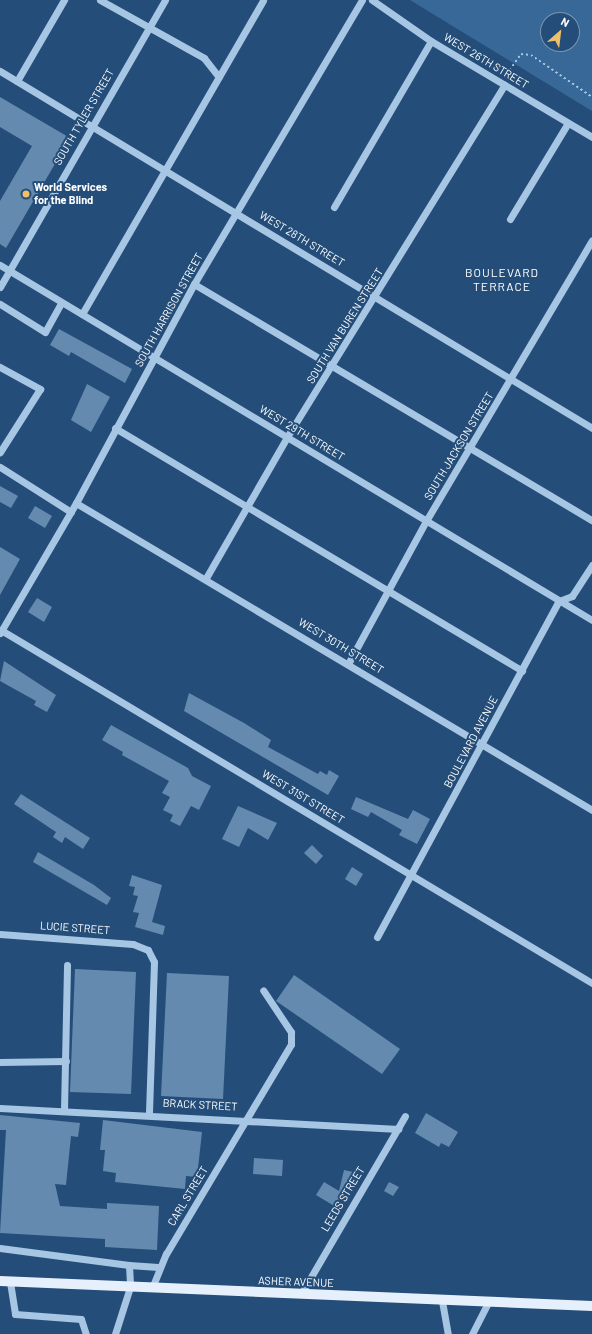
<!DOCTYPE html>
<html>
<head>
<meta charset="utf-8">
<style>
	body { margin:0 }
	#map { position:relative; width:592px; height:1334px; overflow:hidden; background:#244e79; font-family:Barlow,sans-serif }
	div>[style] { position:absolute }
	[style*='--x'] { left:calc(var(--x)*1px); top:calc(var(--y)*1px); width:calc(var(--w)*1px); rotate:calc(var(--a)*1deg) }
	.green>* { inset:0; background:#386897 }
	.building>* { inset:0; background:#658aaf }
	.path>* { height:2px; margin-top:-1px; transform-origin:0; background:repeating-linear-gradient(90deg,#a6c6e4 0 2px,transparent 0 5px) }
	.minor>* { height:7px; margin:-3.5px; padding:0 3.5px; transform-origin:3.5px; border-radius:3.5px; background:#a6c6e4 }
	.major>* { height:10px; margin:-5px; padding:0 5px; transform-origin:5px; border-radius:5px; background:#e6f0fc }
	.dots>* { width:11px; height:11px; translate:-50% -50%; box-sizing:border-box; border:2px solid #244e79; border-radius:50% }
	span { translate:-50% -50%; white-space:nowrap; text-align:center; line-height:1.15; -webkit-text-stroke:4px #244e79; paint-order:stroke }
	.street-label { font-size:11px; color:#fff }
	.poi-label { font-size:11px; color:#fff; font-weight:700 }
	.left { translate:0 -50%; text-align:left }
	.neighbourhood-label { font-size:12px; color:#fff; letter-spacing:1px }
	.north { position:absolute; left:540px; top:12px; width:40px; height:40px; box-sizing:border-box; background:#244e79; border:1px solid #7c95af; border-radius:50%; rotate:28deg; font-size:11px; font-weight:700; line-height:16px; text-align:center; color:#fff }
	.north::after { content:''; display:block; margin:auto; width:14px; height:18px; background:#eec06a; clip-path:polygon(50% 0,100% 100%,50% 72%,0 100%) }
</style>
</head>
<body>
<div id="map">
	<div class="green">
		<div style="clip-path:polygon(evenodd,410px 0,592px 0,592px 111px,410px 0,548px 20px,572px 20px,572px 44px,548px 44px,548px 20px)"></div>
	</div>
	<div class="building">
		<div style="clip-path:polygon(0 97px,70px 138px,6px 248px,0 244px,0 201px,32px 146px,0 127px)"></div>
		<div style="clip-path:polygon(59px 329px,132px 369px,125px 383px,71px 352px,69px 356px,50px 345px)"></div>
		<div style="clip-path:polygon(87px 384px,110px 397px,91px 432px,71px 420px)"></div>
		<div style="clip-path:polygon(0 486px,18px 496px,11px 508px,0 502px)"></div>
		<div style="clip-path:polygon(35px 506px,52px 516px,45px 528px,28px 518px)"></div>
		<div style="clip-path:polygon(0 547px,20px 559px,0 595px)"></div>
		<div style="clip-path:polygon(37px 598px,52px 607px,44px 622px,28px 612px)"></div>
		<div style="clip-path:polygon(4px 661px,56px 695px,47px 712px,34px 705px,36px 701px,0 681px)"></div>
		<div style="clip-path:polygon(189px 693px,244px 723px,271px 740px,268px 747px,318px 774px,320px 771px,327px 775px,329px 770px,339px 776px,328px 795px,184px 711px)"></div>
		<div style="clip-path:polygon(111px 725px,188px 768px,192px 776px,211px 786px,199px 810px,191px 806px,180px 826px,170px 821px,173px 815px,163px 810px,170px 797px,162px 793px,169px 781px,122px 755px,123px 752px,102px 740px)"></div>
		<div style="clip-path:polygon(21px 794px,90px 838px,83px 849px,65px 837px,62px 843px,53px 837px,56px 832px,14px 804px)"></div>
		<div style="clip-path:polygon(356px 797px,408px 819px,413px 810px,430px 819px,417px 844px,399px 835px,402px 830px,371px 812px,368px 817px,351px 809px)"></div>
		<div style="clip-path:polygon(238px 806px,277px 823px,268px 840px,248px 828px,239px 847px,222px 839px)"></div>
		<div style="clip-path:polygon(312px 845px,323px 856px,316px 864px,304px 853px)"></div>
		<div style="clip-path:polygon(38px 852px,94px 885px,111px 898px,107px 905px,33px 862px)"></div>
		<div style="clip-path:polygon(352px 867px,363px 874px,356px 886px,345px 879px)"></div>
		<div style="clip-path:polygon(132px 875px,162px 885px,152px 922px,165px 926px,163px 935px,135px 927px,139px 913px,133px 912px,138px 896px,133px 895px,135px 887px,129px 886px)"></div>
		<div style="clip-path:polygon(75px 969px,136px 972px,131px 1094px,70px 1092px)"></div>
		<div style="clip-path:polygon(167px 973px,229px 976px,223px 1099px,161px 1096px)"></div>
		<div style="clip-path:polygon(294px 975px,400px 1049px,382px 1074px,276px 1001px)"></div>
		<div style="clip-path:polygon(426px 1113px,458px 1132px,449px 1147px,441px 1143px,439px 1147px,415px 1133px)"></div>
		<div style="clip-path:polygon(0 1115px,80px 1123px,78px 1137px,71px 1136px,66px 1185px,55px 1184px,60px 1206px,107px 1209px,107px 1203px,159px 1206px,157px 1250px,105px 1247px,105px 1239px,0 1233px,6px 1130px,0 1130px)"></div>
		<div style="clip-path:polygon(103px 1120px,202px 1132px,197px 1177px,186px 1176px,185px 1189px,115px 1182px,116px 1173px,103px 1171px,105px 1150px,100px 1150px)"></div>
		<div style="clip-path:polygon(254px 1158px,283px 1160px,282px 1176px,253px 1174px)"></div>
		<div style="clip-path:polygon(344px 1170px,353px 1172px,336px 1207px,316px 1195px,324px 1182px,339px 1191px)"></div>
		<div style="clip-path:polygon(389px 1182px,399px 1187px,393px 1196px,384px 1191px)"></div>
	</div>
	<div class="path">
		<div style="--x:507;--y:74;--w:24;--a:-55"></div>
		<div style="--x:521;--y:54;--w:10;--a:6"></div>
		<div style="--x:531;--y:55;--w:74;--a:34.5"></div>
	</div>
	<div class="minor">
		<div style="--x:100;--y:0;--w:119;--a:29.1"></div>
		<div style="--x:204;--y:58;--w:24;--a:52"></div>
		<div style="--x:372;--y:0;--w:72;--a:34.8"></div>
		<div style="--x:431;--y:41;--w:187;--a:30.8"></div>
		<div style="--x:0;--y:71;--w:691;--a:31.09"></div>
		<div style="--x:17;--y:81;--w:94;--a:-59.9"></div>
		<div style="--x:334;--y:207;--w:192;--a:-59.7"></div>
		<div style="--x:510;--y:219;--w:112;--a:-58.9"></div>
		<div style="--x:0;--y:265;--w:690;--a:30.95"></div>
		<div style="--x:194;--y:284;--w:463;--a:30.7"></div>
		<div style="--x:0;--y:287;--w:331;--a:-60.1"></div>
		<div style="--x:0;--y:304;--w:53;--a:31.9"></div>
		<div style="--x:45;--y:332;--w:33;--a:-61"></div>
		<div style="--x:82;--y:314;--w:362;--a:-60"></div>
		<div style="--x:0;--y:367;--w:46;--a:28.8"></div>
		<div style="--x:40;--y:389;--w:75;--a:122.4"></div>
		<div style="--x:115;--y:428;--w:474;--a:30.8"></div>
		<div style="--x:0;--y:467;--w:84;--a:32.4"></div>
		<div style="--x:76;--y:503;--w:600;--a:30.75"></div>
		<div style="--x:206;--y:578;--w:163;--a:-60.1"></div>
		<div style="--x:287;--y:437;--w:414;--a:-58.3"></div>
		<div style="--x:1;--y:630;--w:688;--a:30.85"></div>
		<div style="--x:0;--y:633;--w:151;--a:-59.7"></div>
		<div style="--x:76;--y:503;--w:249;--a:-61.7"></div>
		<div style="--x:194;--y:284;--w:330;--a:-59.4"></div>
		<div style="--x:348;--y:664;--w:163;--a:-61.4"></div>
		<div style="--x:426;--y:521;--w:326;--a:-59.4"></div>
		<div style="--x:0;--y:934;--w:133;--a:4.3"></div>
		<div style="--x:133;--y:944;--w:16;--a:22"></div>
		<div style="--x:148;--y:950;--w:13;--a:63"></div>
		<div style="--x:154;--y:962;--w:151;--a:91.9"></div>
		<div style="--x:377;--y:937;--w:382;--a:-61.6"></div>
		<div style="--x:559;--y:601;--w:14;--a:-21"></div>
		<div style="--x:572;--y:596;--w:37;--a:-57"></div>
		<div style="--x:0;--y:1062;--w:66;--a:-0.9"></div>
		<div style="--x:0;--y:1108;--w:399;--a:3"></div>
		<div style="--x:64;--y:1110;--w:145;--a:-88.8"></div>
		<div style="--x:0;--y:1248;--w:130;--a:7.5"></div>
		<div style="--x:129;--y:1265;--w:22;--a:87"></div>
		<div style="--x:130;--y:1287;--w:49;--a:107.7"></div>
		<div style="--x:129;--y:1265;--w:29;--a:4"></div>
		<div style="--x:10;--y:1282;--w:32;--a:81"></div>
		<div style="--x:15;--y:1314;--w:66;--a:4.3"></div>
		<div style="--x:81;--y:1319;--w:16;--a:72"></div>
		<div style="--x:152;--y:1288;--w:37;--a:-68"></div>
		<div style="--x:166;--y:1254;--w:244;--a:-59.2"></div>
		<div style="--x:291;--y:1044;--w:12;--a:-90"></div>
		<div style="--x:291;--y:1032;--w:50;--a:-123.7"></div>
		<div style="--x:301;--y:1294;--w:206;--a:-59.7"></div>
		<div style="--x:442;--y:1301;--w:34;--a:80"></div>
		<div style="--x:472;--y:1334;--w:35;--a:-63"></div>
	</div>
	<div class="major">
		<div style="--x:0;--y:1281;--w:593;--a:2.42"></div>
	</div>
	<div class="dots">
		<div style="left:26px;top:194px;background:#eec06a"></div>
	</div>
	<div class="street-label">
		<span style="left:486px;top:61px;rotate:31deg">WEST 26TH STREET</span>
		<span style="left:84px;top:117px;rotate:-60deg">SOUTH TYLER STREET</span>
		<span style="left:302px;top:239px;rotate:31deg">WEST 28TH STREET</span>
		<span style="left:169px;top:310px;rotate:-61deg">SOUTH HARRISON STREET</span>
		<span style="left:345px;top:326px;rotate:-58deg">SOUTH VAN BUREN STREET</span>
		<span style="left:302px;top:433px;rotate:31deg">WEST 29TH STREET</span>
		<span style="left:459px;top:446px;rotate:-59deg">SOUTH JACKSON STREET</span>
		<span style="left:341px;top:646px;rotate:31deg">WEST 30TH STREET</span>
		<span style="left:471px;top:742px;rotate:-62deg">BOULEVARD AVENUE</span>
		<span style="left:303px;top:797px;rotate:31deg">WEST 31ST STREET</span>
		<span style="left:75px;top:928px;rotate:4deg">LUCIE STREET</span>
		<span style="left:200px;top:1105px;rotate:3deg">BRACK STREET</span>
		<span style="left:188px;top:1196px;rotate:-59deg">CARL STREET</span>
		<span style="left:343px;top:1199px;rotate:-59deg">LEEDS STREET</span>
		<span style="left:296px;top:1282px;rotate:2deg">ASHER AVENUE</span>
	</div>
	<div class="poi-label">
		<span class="left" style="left:34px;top:194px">World Services<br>for the Blind</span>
	</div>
	<div class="neighbourhood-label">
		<span style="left:502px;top:280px">BOULEVARD<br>TERRACE</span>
	</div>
	<div class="north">N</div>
</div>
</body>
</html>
